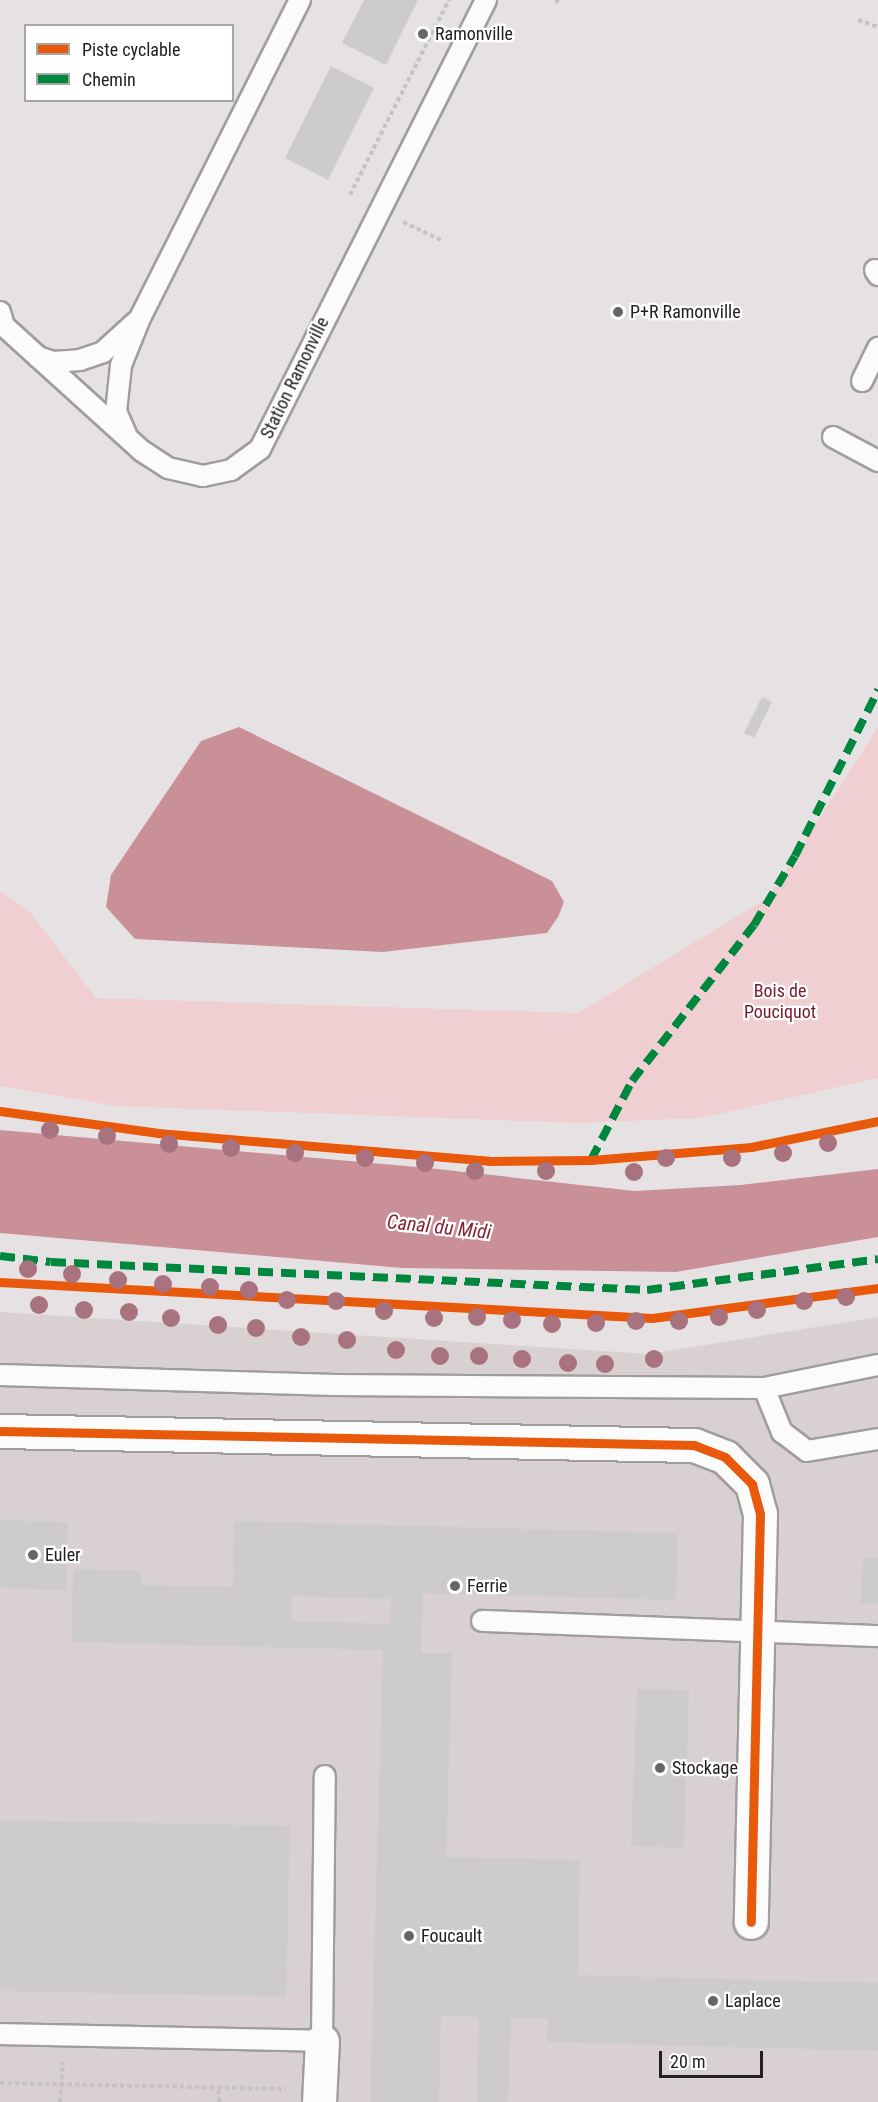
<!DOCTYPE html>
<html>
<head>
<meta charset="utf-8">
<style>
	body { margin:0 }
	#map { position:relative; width:878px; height:2102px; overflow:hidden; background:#e6e2e3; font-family:"Roboto Condensed",sans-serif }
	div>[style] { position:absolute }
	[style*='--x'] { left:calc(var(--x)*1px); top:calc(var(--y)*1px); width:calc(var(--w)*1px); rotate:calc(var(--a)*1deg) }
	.built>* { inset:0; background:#d9d0d1 }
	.green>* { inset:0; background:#f0cfd2 }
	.water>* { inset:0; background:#c99197 }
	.building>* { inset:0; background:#cecbcc }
	.path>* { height:4px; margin-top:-2px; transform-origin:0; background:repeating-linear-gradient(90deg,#c5c4c4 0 4.5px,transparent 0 7.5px) }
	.roads { filter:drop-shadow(2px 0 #a09d9e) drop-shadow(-2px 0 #a09d9e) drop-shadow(0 2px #a09d9e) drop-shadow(0 -2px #a09d9e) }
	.lane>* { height:20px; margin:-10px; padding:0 10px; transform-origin:10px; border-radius:10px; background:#fbfbfb }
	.street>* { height:33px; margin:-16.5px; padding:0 16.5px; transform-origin:16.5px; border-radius:16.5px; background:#fbfbfb }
	.quiet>* { height:8px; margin-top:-4px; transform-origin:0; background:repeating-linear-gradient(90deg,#00873e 0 15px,transparent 0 23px) }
	.cycleway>* { height:9px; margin:-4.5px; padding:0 4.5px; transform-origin:4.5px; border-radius:4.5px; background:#e8590c }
	.trees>* { width:18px; height:18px; margin:-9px; border-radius:50%; background:#a9727f }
	.dots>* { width:16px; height:16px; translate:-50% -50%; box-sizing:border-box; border:3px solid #fff; border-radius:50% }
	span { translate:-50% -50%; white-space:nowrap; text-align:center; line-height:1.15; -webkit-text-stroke:4.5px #fff; paint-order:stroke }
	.poi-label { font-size:18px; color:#232020 }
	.left { translate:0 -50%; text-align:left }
	.street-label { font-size:18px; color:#232020 }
	.park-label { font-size:18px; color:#77172d }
	.water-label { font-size:20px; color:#822236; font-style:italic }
	.legend { position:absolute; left:24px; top:24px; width:210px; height:78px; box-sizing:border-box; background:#fff; border:2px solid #a7a6a6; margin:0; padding:8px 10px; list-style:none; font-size:18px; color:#232020 }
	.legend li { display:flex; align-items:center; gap:12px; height:30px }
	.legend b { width:30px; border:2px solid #a7a6a6 }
	.scale { position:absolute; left:659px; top:2051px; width:104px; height:27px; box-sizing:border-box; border:3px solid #232020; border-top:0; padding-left:8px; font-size:18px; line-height:21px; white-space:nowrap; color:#232020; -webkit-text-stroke:4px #fff; paint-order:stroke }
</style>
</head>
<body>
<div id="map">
	<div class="built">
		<div style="clip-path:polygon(0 1312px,649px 1354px,878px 1317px,878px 2102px,0 2102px)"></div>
	</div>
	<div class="green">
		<div style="clip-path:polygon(878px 727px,878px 1078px,701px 1118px,578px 1123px,115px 1106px,0 1086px,0 891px,29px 911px,96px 998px,578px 1013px,769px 897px)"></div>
	</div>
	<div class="water">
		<div style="clip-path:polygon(239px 727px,552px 881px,564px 902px,558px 917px,547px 933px,383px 952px,135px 939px,106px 907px,111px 875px,201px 741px)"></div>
		<div style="clip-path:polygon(0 1130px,428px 1168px,635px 1191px,740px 1185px,878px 1169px,878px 1237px,676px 1272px,402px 1268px,0 1233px)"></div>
	</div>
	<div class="building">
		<div style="clip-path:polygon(364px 0,418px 0,386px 65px,342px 43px)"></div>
		<div style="clip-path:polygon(331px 66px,374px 88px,328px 180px,285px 158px)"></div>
		<div style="clip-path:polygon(762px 697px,772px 702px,754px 738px,744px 733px)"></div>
		<div style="clip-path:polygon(0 1520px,68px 1522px,66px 1590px,0 1588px)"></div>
		<div style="clip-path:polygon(evenodd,234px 1521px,678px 1533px,676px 1600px,423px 1593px,421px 1653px,452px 1653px,446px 1857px,580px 1860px,578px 1975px,878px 1983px,878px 2051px,547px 2042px,548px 2018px,511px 2018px,508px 2102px,477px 2102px,479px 2017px,441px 2016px,439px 2102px,370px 2102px,383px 1650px,72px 1642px,73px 1569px,141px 1571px,141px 1585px,233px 1587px,234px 1521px,292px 1596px,391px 1599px,390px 1624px,292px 1621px,292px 1596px)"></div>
		<div style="clip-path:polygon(863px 1558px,878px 1558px,878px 1604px,861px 1604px)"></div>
		<div style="clip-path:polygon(637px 1689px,689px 1690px,684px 1848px,631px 1846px)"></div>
		<div style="clip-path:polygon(0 1820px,290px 1826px,286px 1997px,0 1991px)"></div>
	</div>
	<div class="path">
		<div style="--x:555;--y:0;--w:6;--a:31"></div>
		<div style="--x:858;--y:20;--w:21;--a:19"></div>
		<div style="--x:350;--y:195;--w:219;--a:-63.1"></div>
		<div style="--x:403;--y:222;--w:42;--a:25.3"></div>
		<div style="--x:0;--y:2083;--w:286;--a:1.2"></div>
		<div style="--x:219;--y:2090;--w:12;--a:90"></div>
		<div style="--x:60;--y:2102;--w:40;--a:-85.7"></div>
	</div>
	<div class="roads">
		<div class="lane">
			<div style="--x:875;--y:270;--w:6;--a:59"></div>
			<div style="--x:0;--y:312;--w:15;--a:74"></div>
			<div style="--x:4;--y:326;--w:186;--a:42.2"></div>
			<div style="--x:142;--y:451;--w:31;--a:33"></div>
			<div style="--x:168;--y:468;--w:36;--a:13"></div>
			<div style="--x:203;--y:476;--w:29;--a:-12"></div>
			<div style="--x:231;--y:470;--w:36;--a:-36"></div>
			<div style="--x:260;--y:449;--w:503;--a:-63.28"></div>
			<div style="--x:38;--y:357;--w:16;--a:18"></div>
			<div style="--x:53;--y:362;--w:27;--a:-4"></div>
			<div style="--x:80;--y:360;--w:24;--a:-19"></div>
			<div style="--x:103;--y:352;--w:45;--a:-42.3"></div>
			<div style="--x:862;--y:381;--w:37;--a:-64"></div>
			<div style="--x:126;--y:434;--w:24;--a:-114"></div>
			<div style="--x:116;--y:412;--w:47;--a:-83.9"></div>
			<div style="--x:121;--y:365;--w:51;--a:-68"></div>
			<div style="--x:140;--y:318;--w:356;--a:-63.3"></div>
			<div style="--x:833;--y:437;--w:51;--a:28.1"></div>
			<div style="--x:0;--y:1375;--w:335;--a:1.7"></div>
			<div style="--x:335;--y:1385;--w:429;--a:0.4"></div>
			<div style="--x:764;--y:1388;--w:116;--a:-11.4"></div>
			<div style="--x:764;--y:1388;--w:48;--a:67.8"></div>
			<div style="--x:782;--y:1432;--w:31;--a:37"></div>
			<div style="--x:807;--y:1451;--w:72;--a:-9.6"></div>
			<div style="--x:482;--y:1621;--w:396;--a:2.2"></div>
			<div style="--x:0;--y:2034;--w:322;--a:1.2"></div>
			<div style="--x:322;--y:2041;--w:265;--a:-89.4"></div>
		</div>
		<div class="street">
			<div style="--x:0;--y:1431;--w:694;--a:1.16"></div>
			<div style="--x:694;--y:1445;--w:33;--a:21"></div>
			<div style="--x:725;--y:1457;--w:38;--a:45"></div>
			<div style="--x:752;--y:1484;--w:31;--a:75"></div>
			<div style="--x:760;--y:1514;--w:408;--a:91.3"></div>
			<div style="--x:319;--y:2102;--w:61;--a:-87.2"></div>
		</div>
	</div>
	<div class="quiet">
		<div style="--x:591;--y:1160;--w:89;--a:-62.6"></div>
		<div style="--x:632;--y:1081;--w:198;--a:-52"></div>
		<div style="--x:754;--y:925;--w:80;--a:-59.3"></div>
		<div style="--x:795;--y:856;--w:186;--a:-63.4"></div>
		<div style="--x:0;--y:1256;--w:51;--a:6.7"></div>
		<div style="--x:51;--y:1262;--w:597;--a:2.69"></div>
		<div style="--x:647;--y:1290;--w:233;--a:-7.6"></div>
	</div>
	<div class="cycleway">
		<div style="--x:0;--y:1111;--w:160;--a:7.9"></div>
		<div style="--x:158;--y:1133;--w:332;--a:4.8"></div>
		<div style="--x:489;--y:1161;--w:102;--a:-0.6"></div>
		<div style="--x:591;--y:1160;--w:161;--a:-4.6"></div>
		<div style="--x:751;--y:1147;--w:130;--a:-11.6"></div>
		<div style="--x:0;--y:1282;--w:653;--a:3.16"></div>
		<div style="--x:652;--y:1318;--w:228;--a:-7.6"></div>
		<div style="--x:0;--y:1431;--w:694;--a:1.16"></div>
		<div style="--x:694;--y:1445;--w:33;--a:21"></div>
		<div style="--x:725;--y:1457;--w:38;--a:45"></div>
		<div style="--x:752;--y:1484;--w:31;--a:75"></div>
		<div style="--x:760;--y:1514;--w:408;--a:91.3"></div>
	</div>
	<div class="trees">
		<div style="left:50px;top:1130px"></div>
		<div style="left:107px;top:1136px"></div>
		<div style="left:828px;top:1143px"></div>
		<div style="left:169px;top:1144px"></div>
		<div style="left:231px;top:1148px"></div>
		<div style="left:295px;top:1153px"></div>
		<div style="left:783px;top:1153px"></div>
		<div style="left:365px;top:1158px"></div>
		<div style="left:666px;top:1158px"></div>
		<div style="left:732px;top:1158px"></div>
		<div style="left:425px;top:1163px"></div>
		<div style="left:475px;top:1171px"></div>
		<div style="left:546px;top:1171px"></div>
		<div style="left:634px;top:1172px"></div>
		<div style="left:28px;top:1269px"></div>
		<div style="left:72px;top:1274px"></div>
		<div style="left:118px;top:1280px"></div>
		<div style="left:163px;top:1284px"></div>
		<div style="left:210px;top:1287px"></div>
		<div style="left:249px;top:1290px"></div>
		<div style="left:846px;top:1297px"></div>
		<div style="left:287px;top:1300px"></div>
		<div style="left:336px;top:1301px"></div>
		<div style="left:804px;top:1301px"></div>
		<div style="left:39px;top:1305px"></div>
		<div style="left:84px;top:1310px"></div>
		<div style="left:757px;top:1310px"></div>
		<div style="left:384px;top:1311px"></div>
		<div style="left:129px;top:1312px"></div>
		<div style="left:477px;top:1317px"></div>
		<div style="left:719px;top:1317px"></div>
		<div style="left:171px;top:1318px"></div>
		<div style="left:434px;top:1318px"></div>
		<div style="left:512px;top:1320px"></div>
		<div style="left:636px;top:1321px"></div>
		<div style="left:679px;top:1321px"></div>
		<div style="left:596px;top:1323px"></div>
		<div style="left:552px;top:1324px"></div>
		<div style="left:218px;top:1325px"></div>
		<div style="left:256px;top:1328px"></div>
		<div style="left:301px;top:1337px"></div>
		<div style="left:347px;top:1340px"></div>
		<div style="left:396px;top:1350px"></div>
		<div style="left:440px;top:1356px"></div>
		<div style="left:479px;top:1356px"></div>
		<div style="left:522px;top:1359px"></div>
		<div style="left:654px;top:1359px"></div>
		<div style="left:568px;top:1363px"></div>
		<div style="left:605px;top:1364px"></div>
	</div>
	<div class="dots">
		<div style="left:423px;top:34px;background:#676464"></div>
		<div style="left:618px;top:312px;background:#676464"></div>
		<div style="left:33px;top:1555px;background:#676464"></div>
		<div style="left:455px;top:1586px;background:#676464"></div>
		<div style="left:660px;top:1768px;background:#676464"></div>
		<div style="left:409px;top:1936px;background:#676464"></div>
		<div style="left:713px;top:2001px;background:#676464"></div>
	</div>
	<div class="poi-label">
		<span class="left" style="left:435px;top:34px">Ramonville</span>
		<span class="left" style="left:630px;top:312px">P+R Ramonville</span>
		<span class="left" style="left:45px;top:1555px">Euler</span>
		<span class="left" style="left:467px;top:1586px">Ferrie</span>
		<span class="left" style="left:672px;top:1768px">Stockage</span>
		<span class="left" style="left:421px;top:1936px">Foucault</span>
		<span class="left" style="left:725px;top:2001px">Laplace</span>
	</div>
	<div class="street-label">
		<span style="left:295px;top:378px;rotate:-64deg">Station Ramonville</span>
	</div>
	<div class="park-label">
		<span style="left:780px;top:1002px">Bois de<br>Pouciquot</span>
	</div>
	<div class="water-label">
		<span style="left:439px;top:1227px;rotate:6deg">Canal du Midi</span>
	</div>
	<ul class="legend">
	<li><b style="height:8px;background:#e8590c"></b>Piste cyclable</li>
	<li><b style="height:8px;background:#00873e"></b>Chemin</li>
	</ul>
	<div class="scale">20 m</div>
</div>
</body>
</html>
